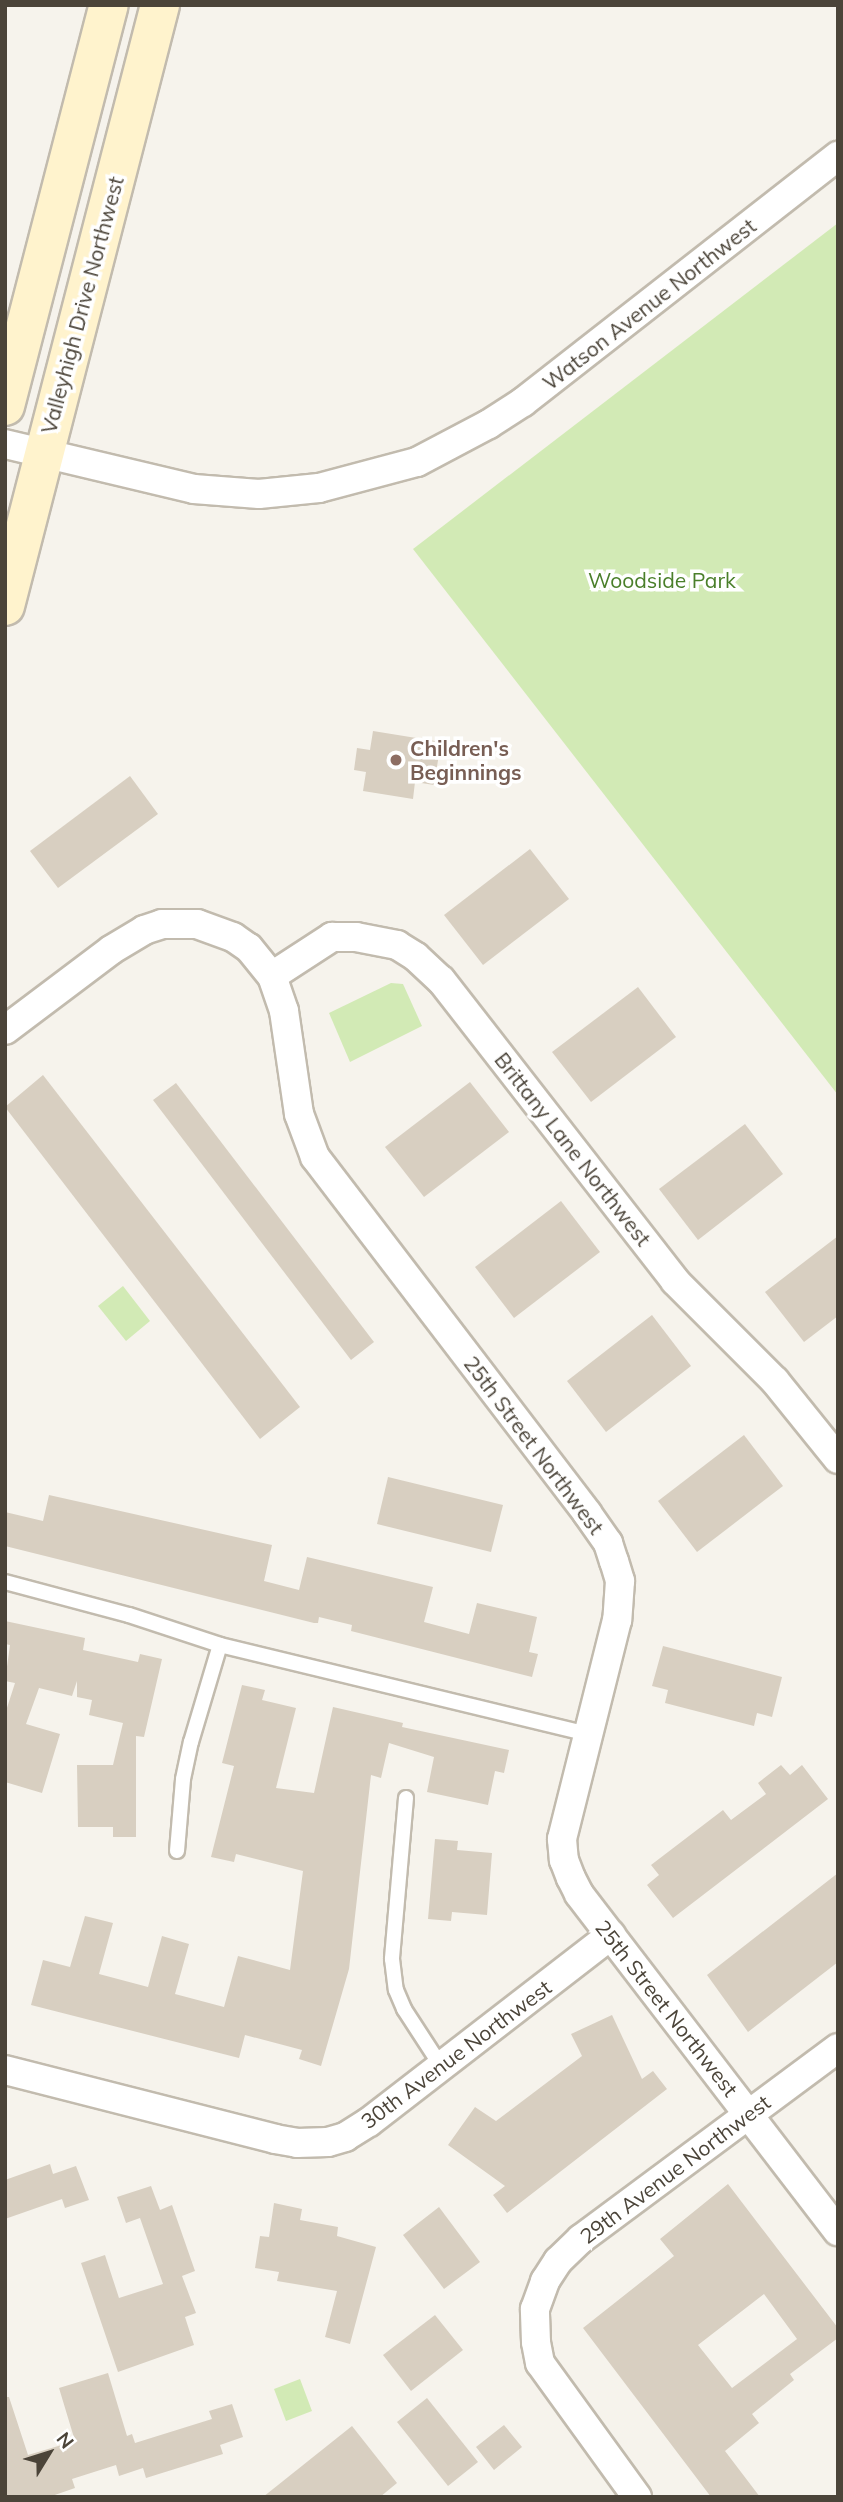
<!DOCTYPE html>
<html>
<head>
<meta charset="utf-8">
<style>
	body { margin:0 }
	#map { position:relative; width:843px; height:2502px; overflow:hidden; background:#f6f3ec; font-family:Mulish,sans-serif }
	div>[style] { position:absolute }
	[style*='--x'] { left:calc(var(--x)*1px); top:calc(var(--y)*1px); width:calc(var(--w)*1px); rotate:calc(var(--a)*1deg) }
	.green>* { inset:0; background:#d2eab5 }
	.building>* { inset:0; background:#d8cfc1 }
	.roads { filter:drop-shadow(2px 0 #c2bbae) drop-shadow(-2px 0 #c2bbae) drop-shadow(0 2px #c2bbae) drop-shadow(0 -2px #c2bbae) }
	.service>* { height:14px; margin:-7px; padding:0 7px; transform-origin:7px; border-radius:7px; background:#fff }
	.minor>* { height:28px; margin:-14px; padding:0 14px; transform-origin:14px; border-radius:14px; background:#fff }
	.secondary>* { height:38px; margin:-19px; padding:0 19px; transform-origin:19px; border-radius:19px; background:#fff3cd }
	.dots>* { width:19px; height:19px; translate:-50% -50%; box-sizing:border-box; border:4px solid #fff; border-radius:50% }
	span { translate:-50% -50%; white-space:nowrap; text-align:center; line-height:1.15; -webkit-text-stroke:7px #fff; paint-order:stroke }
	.street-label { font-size:21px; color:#4b4439 }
	.park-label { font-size:21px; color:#4a7f2a }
	.education-label { font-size:21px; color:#785e54; font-weight:700 }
	.left { translate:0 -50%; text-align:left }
	.frame { position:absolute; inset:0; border:7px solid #4b4439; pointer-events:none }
	.north { position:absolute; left:14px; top:2418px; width:70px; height:70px; -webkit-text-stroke:5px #fff; paint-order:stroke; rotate:52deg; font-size:19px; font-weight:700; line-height:28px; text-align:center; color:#4b4439 }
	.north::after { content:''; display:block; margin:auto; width:24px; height:32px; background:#4b4439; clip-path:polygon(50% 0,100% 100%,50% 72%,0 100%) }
</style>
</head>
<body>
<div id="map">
	<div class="green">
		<div style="clip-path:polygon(838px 223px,838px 1095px,413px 549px)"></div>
		<div style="clip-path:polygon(391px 983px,403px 984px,422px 1026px,350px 1062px,329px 1013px)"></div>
		<div style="clip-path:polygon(123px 1286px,150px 1321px,126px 1341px,98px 1306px)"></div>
		<div style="clip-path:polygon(300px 2379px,312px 2411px,286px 2421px,274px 2389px)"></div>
	</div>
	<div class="building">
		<div style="clip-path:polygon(373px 731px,441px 742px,434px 785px,415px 782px,413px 799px,363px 791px,366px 772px,354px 770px,357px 748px,370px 750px)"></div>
		<div style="clip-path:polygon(130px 776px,158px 814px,58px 888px,30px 851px)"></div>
		<div style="clip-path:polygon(530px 849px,569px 899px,483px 965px,444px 915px)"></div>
		<div style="clip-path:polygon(638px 987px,676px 1037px,591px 1102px,552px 1052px)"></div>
		<div style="clip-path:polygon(43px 1075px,300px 1407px,260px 1439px,5px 1107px)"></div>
		<div style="clip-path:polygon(470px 1082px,509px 1132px,424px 1197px,385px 1147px)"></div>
		<div style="clip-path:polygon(176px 1083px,374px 1342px,351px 1360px,153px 1100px)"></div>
		<div style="clip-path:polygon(745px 1124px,783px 1174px,698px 1240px,659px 1189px)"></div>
		<div style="clip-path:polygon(561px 1201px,600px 1252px,514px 1318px,475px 1267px)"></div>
		<div style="clip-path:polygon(838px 1236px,838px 1316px,804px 1342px,765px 1292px)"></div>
		<div style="clip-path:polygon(652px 1315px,691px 1366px,606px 1432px,567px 1381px)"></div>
		<div style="clip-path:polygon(744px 1435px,783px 1486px,697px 1552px,658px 1501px)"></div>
		<div style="clip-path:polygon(388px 1477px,503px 1505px,491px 1552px,377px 1524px)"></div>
		<div style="clip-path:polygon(49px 1495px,272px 1545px,264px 1581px,299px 1590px,307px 1557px,433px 1587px,424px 1622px,469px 1634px,477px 1603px,537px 1617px,529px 1652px,538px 1654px,532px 1677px,351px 1631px,352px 1625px,319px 1617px,318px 1623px,314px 1623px,5px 1546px,5px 1512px,43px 1521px)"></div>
		<div style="clip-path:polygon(5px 1621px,85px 1638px,83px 1650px,138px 1662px,140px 1654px,162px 1659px,144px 1737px,136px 1736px,136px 1837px,113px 1837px,113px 1827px,78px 1827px,77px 1765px,113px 1765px,123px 1723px,89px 1715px,92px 1700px,77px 1697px,77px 1681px,72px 1696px,39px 1688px,26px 1724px,60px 1734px,42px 1793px,5px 1782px,5px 1714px,15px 1683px,5px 1681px,10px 1645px,5px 1644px)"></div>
		<div style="clip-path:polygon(663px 1646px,782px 1677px,772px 1717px,757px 1713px,754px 1726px,665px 1703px,668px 1690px,652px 1686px)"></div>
		<div style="clip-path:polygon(242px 1685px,265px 1690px,262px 1700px,296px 1708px,276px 1788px,314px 1793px,333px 1707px,403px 1723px,402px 1727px,509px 1750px,504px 1773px,495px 1771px,488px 1805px,427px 1792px,434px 1757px,389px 1743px,381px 1778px,371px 1775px,349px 1969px,321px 2066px,299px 2059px,302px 2050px,245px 2035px,239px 2058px,31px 2005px,43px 1960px,70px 1967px,85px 1916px,113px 1923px,99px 1974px,148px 1987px,162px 1936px,189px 1944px,175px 1994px,224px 2007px,238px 1956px,290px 1970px,303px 1871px,236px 1854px,234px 1862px,211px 1857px,234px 1766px,222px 1763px)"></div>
		<div style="clip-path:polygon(781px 1765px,790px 1775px,802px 1765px,828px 1799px,673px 1918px,647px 1885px,659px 1875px,651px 1865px,723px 1810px,731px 1820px,766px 1794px,758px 1783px)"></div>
		<div style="clip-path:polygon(435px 1839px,458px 1841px,457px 1850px,492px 1853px,487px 1915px,452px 1912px,451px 1921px,428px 1919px)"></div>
		<div style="clip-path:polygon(838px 1873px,838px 1962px,748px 2032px,707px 1975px)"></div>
		<div style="clip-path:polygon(612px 2015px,642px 2079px,653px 2071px,667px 2089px,507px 2213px,493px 2195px,505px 2186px,448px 2145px,475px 2107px,496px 2121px,582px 2056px,571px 2034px)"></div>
		<div style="clip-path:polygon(50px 2164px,53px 2174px,76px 2166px,89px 2200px,65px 2208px,62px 2199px,5px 2219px,5px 2180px)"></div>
		<div style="clip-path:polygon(evenodd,728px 2184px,838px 2328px,838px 2338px,790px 2374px,794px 2380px,752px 2414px,759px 2423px,725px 2451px,760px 2497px,711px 2497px,583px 2328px,674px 2256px,660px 2239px,728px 2184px,764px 2294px,797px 2339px,732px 2388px,698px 2345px,764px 2294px)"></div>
		<div style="clip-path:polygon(151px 2186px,160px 2210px,172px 2205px,195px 2271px,182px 2276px,196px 2313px,185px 2317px,194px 2345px,118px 2372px,81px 2263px,105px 2255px,119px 2298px,163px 2284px,140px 2218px,126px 2223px,117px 2197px)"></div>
		<div style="clip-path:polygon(274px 2203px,302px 2209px,300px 2220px,338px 2227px,337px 2236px,376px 2247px,350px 2344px,325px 2337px,337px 2291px,277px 2281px,279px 2272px,255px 2268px,260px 2236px,269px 2237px)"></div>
		<div style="clip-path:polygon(439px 2207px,480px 2262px,444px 2289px,403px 2235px)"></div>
		<div style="clip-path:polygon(435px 2315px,463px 2350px,411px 2391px,383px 2355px)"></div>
		<div style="clip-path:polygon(108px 2373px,127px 2436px,132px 2434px,135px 2443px,212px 2419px,209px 2411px,232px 2404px,243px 2437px,220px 2445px,223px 2454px,146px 2478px,143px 2468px,119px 2476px,116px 2465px,72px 2479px,75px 2488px,49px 2497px,5px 2497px,5px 2397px,9px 2397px,28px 2455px,75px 2441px,59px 2388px)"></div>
		<div style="clip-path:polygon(427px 2398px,478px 2462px,448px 2486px,397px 2422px)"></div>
		<div style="clip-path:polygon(504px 2425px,522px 2447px,494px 2470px,476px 2447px)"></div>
		<div style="clip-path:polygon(352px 2426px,397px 2483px,380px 2497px,263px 2497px)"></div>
	</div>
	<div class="roads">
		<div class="service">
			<div style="--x:5;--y:1582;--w:128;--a:14.9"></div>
			<div style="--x:129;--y:1615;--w:96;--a:18.2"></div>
			<div style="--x:220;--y:1645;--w:378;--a:13.6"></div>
			<div style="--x:406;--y:1798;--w:162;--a:95"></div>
			<div style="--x:392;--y:1959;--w:31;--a:83"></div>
			<div style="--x:396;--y:1990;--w:21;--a:67"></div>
			<div style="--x:404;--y:2009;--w:68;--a:57"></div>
			<div style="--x:177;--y:1851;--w:72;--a:-85.2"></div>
			<div style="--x:183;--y:1779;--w:38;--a:-78"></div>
			<div style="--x:191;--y:1742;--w:101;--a:-73.4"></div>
		</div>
		<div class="minor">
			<div style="--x:5;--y:444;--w:194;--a:13.4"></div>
			<div style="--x:194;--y:489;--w:65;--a:4.4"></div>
			<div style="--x:259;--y:494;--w:60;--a:-5.7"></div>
			<div style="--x:319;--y:488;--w:101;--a:-14.9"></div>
			<div style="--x:417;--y:462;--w:81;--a:-27.8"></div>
			<div style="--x:489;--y:424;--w:40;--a:-32.9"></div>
			<div style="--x:523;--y:402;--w:400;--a:-38"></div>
			<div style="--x:272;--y:976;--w:72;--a:-33"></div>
			<div style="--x:332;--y:937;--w:24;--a:0"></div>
			<div style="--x:356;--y:937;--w:42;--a:11"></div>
			<div style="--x:397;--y:945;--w:22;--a:32"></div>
			<div style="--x:416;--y:957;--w:34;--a:43"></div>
			<div style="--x:441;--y:980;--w:381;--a:52.1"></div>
			<div style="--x:675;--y:1281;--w:141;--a:45"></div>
			<div style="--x:775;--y:1381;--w:100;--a:51.1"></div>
			<div style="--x:5;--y:1030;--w:133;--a:-37"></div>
			<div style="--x:111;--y:950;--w:39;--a:-31"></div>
			<div style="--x:144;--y:930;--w:19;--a:-18"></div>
			<div style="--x:162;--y:924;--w:35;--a:0"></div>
			<div style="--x:197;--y:924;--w:38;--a:20"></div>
			<div style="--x:233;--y:937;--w:19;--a:35"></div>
			<div style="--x:249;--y:948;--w:36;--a:51"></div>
			<div style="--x:272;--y:976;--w:37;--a:71"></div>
			<div style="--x:284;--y:1011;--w:104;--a:81.7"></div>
			<div style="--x:299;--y:1114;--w:46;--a:69.6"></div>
			<div style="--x:315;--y:1157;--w:448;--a:52.6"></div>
			<div style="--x:587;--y:1513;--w:37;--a:55"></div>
			<div style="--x:608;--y:1543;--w:19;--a:72"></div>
			<div style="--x:614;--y:1561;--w:21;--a:73"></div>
			<div style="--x:620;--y:1581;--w:39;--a:94"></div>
			<div style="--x:617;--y:1620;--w:226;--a:104.1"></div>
			<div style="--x:562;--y:1839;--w:21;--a:85"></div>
			<div style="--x:564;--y:1860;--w:19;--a:69"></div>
			<div style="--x:571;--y:1878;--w:18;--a:63"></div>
			<div style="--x:579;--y:1894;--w:425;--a:52.5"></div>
			<div style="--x:5;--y:2070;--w:279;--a:14.3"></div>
			<div style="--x:275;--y:2139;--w:22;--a:10"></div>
			<div style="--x:297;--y:2143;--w:31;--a:-2"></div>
			<div style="--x:328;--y:2142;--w:18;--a:-16"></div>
			<div style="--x:345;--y:2137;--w:28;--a:-32"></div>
			<div style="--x:369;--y:2122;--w:306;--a:-37.7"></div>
			<div style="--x:637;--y:2497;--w:165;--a:-125.9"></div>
			<div style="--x:540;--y:2363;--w:21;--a:-101"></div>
			<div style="--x:536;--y:2342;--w:33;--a:-92"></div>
			<div style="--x:535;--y:2309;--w:30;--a:-70"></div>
			<div style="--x:545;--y:2281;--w:24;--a:-57"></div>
			<div style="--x:558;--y:2261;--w:32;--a:-44"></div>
			<div style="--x:581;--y:2239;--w:320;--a:-36.6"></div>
		</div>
		<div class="secondary">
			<div style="--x:5;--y:406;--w:414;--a:-75.5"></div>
			<div style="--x:5;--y:606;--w:621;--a:-75.54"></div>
		</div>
	</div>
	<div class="dots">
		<div style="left:396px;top:760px;background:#8d6e63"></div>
	</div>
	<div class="street-label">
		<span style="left:649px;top:304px;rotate:-38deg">Watson Avenue Northwest</span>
		<span style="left:82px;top:305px;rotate:-75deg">Valleyhigh Drive Northwest</span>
		<span style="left:573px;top:1149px;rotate:52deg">Brittany Lane Northwest</span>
		<span style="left:534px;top:1445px;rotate:53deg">25th Street Northwest</span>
		<span style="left:667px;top:2008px;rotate:52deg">25th Street Northwest</span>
		<span style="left:456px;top:2054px;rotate:-37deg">30th Avenue Northwest</span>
		<span style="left:675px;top:2169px;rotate:-37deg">29th Avenue Northwest</span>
	</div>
	<div class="park-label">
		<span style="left:662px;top:580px">Woodside Park</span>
	</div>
	<div class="education-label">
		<span class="left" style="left:410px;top:760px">Children's<br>Beginnings</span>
	</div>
	<div class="frame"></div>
	<div class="north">N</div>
</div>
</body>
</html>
